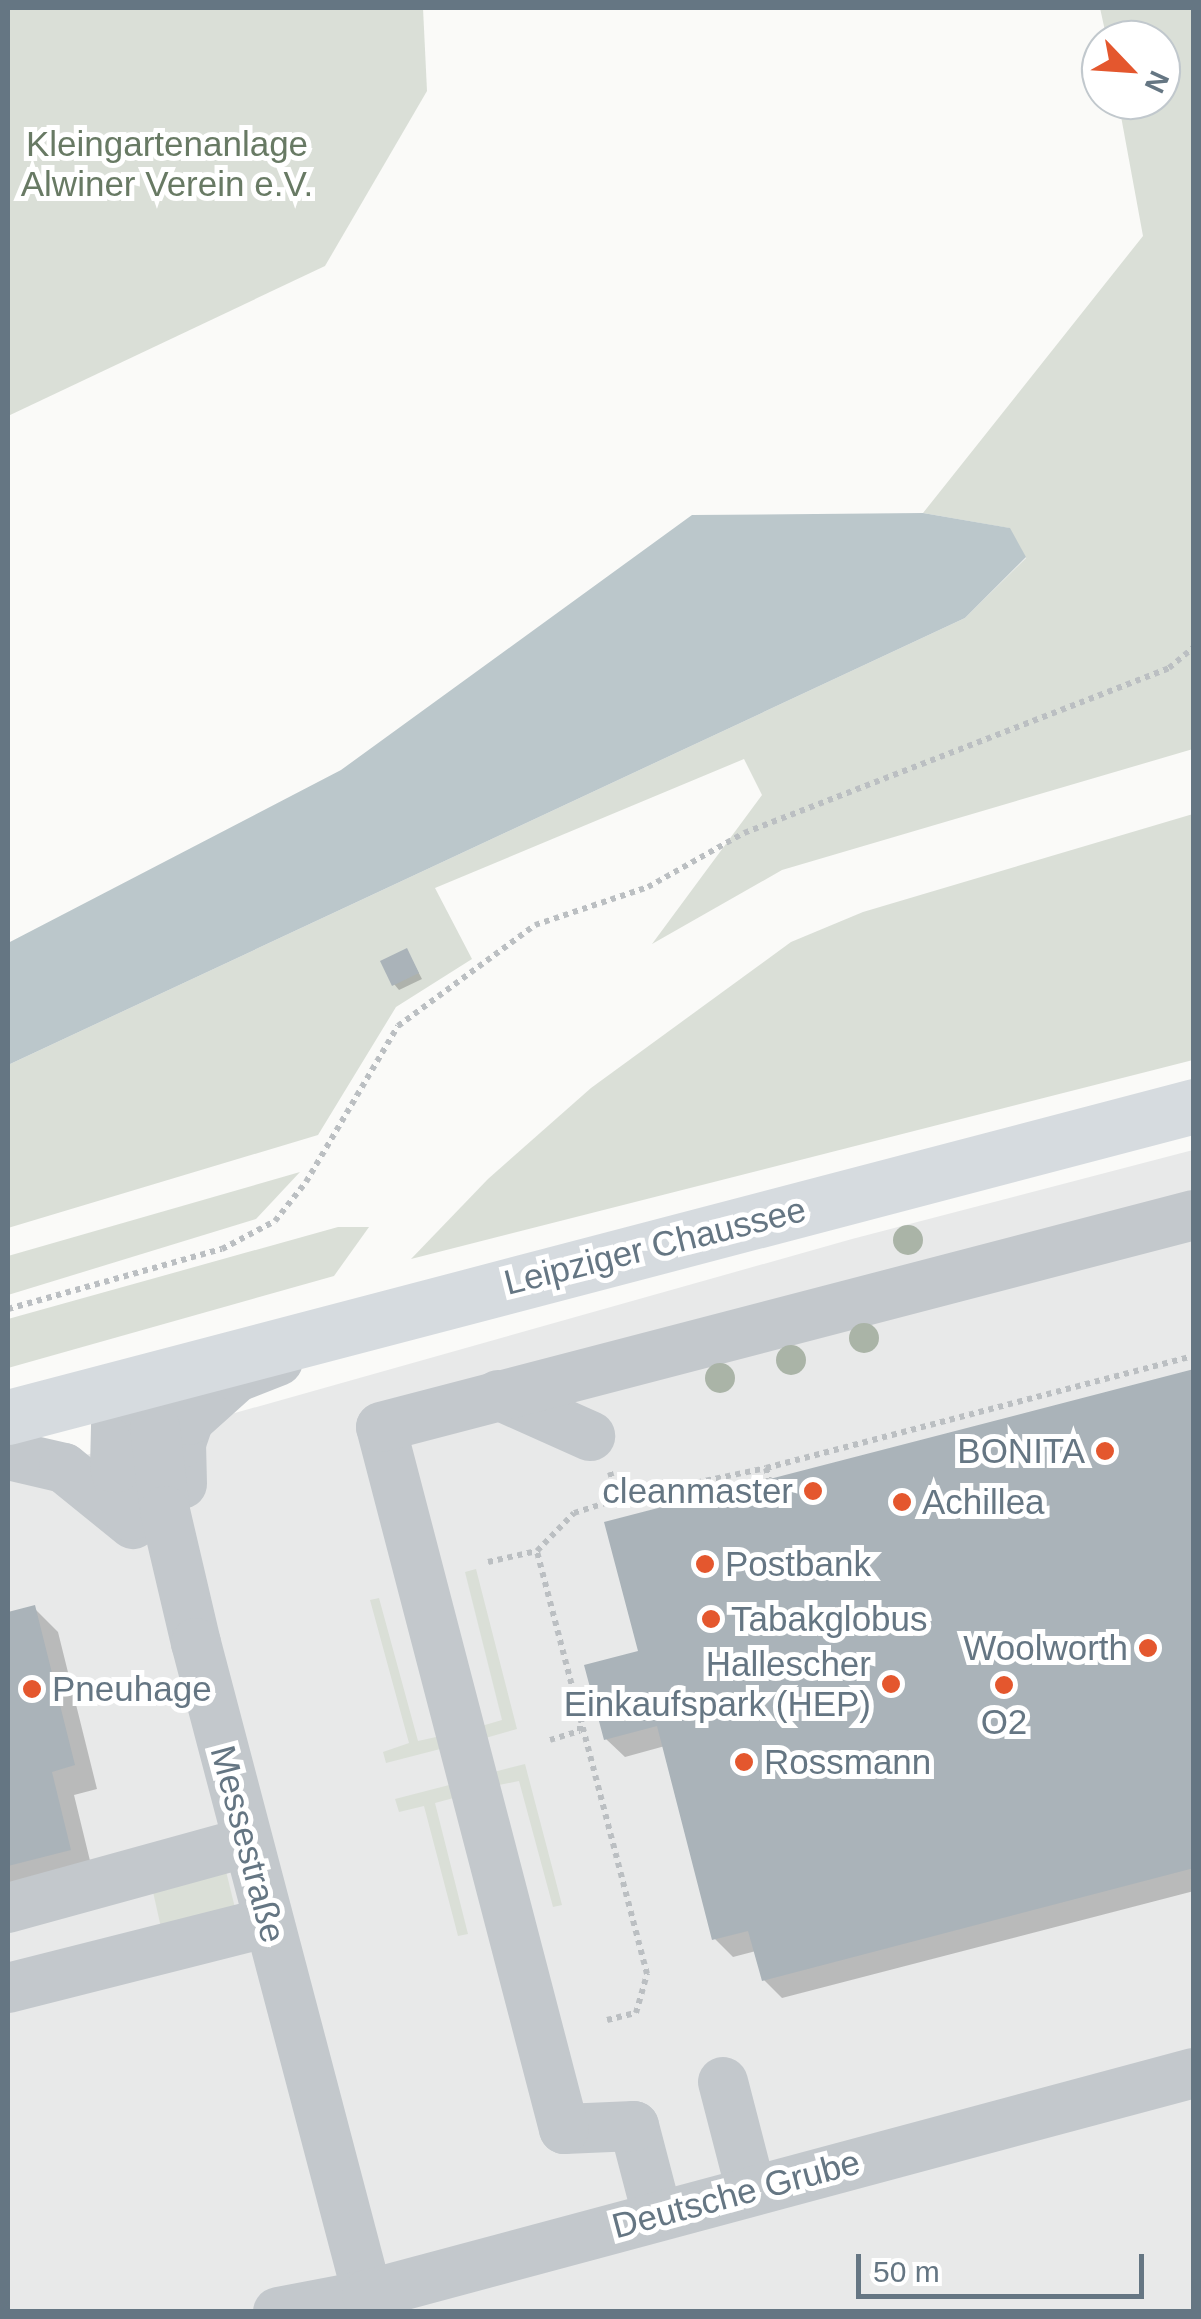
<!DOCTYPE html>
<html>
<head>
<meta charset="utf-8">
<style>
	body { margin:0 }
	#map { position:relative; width:1201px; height:2319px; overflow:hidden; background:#fafaf8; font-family:Arial,sans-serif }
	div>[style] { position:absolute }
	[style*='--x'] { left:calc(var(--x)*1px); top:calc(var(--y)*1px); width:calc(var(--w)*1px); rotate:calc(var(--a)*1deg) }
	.built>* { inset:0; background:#e8e9e9 }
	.green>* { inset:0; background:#dadfd7 }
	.water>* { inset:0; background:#bbc7cb }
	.shadow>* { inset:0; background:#0003 }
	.building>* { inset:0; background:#aab3b9 }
	.path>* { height:6px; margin-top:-3px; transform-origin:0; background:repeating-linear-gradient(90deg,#bbbfc2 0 5px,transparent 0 10px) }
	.minor>* { height:50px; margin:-25px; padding:0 25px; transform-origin:25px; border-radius:25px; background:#c3c8cc }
	.major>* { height:55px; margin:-27.5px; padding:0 27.5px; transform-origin:27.5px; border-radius:27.5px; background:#d6dbdf }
	.trees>* { width:30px; height:30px; margin:-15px; border-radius:50%; background:#aab4a7 }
	.dots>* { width:28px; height:28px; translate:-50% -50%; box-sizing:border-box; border:5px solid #fff; border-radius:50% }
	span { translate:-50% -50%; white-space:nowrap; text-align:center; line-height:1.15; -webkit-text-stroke:10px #fff; paint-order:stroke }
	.park-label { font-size:35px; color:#687a64 }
	.street-label { font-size:35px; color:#657683 }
	.poi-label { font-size:35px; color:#657683 }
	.right { translate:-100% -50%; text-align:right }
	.left { translate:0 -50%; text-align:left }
	.frame { position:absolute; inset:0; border:10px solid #657683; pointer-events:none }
	.north { position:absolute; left:1081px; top:20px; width:100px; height:100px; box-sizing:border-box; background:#fff; border:2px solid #c1c8cd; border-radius:50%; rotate:115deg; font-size:28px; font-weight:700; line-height:40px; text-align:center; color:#657683 }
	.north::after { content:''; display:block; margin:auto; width:35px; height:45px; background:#e4572e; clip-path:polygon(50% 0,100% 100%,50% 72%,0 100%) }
	.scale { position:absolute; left:856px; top:2254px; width:288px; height:45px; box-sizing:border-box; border:5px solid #657683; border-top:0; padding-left:12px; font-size:30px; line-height:35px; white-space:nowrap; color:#657683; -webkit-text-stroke:8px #fff; paint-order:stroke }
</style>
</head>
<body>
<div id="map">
	<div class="built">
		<div style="clip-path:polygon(1193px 1150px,1193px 2311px,8px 2312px,8px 1477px,852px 1239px)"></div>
	</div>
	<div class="green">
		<div style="clip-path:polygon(8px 8px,423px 8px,427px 91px,325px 266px,8px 416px)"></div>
		<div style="clip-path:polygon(1100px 8px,1193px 8px,1193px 749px,782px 870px,652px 944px,762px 795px,744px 759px,435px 888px,472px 959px,396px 1007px,318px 1135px,8px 1228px,8px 1065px,965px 618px,1026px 558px,1009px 528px,923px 513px,1143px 236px,1118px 100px,1161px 100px,1161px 40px,1107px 40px)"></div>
		<div style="clip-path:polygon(1193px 814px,1193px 1060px,411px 1259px,488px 1179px,591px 1088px,791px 942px,863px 912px)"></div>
		<div style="clip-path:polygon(300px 1172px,256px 1219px,8px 1295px,8px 1256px)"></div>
		<div style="clip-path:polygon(338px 1227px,369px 1227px,334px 1276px,8px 1368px,8px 1319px)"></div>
		<div style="clip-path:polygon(476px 1569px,517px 1729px,482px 1739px,478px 1727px,502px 1720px,465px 1572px)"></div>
		<div style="clip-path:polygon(379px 1598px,418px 1741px,445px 1735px,448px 1747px,386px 1763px,383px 1752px,409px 1743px,370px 1600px)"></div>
		<div style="clip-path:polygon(525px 1764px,562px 1905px,553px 1907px,519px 1781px,494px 1786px,490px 1773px)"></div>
		<div style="clip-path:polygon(457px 1783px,461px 1796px,435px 1803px,468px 1934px,458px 1936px,424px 1806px,399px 1812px,395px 1799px)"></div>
		<div style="clip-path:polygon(225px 1867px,236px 1912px,162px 1932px,151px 1883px)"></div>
	</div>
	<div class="water">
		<div style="clip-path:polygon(923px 513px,1010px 528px,1026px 557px,965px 618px,8px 1065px,8px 943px,341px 770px,692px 515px)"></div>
	</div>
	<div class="shadow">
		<div style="clip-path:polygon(407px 951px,422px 979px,399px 990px,394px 984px)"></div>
		<div style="clip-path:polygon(1194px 1371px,1194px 1891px,782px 1998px,764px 1980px,756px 1951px,733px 1957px,715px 1939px,665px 1746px,625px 1757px,606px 1739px,641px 1653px)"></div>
		<div style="clip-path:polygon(34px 1608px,58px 1632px,97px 1789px,74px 1795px,93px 1873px,8px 1895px,8px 1615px)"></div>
	</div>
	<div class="building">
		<div style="clip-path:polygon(407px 948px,419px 973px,392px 986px,380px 961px)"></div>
		<div style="clip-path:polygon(1194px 1369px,1194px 1868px,762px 1981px,748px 1931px,712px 1940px,657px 1726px,604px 1740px,584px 1665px,638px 1651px,604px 1522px)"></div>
		<div style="clip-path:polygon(35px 1605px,75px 1765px,52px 1772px,71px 1850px,8px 1866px,8px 1612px)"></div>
	</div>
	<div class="path">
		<div style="--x:8;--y:1309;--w:222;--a:-15.7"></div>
		<div style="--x:222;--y:1249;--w:60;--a:-27.8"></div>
		<div style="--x:275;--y:1221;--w:50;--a:-51.5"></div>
		<div style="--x:306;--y:1182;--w:181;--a:-59.5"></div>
		<div style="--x:398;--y:1026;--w:170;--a:-36.4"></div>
		<div style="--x:535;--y:925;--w:119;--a:-18.6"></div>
		<div style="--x:648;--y:887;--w:110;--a:-29.4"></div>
		<div style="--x:744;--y:833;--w:456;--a:-21.2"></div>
		<div style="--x:1169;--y:668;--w:33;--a:-40"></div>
		<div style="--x:766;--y:1468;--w:11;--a:75"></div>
		<div style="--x:610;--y:1472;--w:28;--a:73"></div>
		<div style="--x:488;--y:1562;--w:50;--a:-12.7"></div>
		<div style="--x:578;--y:1711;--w:18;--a:-27"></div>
		<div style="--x:550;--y:1740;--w:31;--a:-17"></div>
		<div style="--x:580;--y:1731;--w:7;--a:-90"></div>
		<div style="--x:607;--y:2020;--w:30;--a:-14"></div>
		<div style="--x:636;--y:2013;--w:41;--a:-74.2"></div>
		<div style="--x:647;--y:1974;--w:437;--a:-104.6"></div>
		<div style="--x:537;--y:1551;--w:53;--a:-45.8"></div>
		<div style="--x:574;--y:1513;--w:46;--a:-17.7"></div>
		<div style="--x:618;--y:1499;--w:151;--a:-11.8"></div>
		<div style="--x:766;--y:1468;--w:442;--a:-14.7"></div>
	</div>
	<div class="minor">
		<div style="--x:498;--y:1395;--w:101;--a:24"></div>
		<div style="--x:8;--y:1455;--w:57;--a:13.1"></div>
		<div style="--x:64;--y:1468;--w:89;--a:39.1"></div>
		<div style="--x:182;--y:1484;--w:41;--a:-91.4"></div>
		<div style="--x:181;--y:1443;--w:24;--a:-71"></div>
		<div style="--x:189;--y:1420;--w:64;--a:-41.9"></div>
		<div style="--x:237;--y:1377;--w:44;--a:-21.3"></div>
		<div style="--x:130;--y:1516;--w:50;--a:-107.4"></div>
		<div style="--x:115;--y:1468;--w:80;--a:-88.6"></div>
		<div style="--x:117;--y:1388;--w:31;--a:32"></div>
		<div style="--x:143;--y:1404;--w:27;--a:63"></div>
		<div style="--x:155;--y:1428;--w:84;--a:83.1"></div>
		<div style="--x:165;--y:1511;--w:136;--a:76.8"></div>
		<div style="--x:196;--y:1643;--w:692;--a:75.26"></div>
		<div style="--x:8;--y:1908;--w:248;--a:-15.4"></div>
		<div style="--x:8;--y:1988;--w:268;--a:-14.2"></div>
		<div style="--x:723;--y:2082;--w:112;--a:75.5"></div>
		<div style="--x:657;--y:2214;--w:91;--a:-104.6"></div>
		<div style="--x:634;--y:2126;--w:70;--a:177.5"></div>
		<div style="--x:564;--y:2129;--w:725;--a:-104.61"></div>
		<div style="--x:381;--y:1427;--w:840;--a:-14.62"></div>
		<div style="--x:278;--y:2312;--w:91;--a:-10.8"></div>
		<div style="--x:367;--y:2295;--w:856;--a:-15.03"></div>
	</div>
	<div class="major">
		<div style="--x:8;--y:1417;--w:1226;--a:-14.69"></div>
	</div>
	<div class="trees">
		<div style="left:908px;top:1240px"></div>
		<div style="left:864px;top:1338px"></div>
		<div style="left:791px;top:1360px"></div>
		<div style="left:720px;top:1378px"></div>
	</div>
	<div class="dots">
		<div style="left:1105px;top:1451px;background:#e4572e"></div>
		<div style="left:813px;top:1491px;background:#e4572e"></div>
		<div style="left:902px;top:1502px;background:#e4572e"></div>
		<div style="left:705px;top:1564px;background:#e4572e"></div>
		<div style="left:711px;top:1619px;background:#e4572e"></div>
		<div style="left:1148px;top:1648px;background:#e4572e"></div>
		<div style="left:891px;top:1684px;background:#e4572e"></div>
		<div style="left:1004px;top:1685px;background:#e4572e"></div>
		<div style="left:32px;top:1689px;background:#e4572e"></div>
		<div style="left:744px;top:1762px;background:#e4572e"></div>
	</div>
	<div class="park-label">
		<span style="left:167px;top:164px">Kleingartenanlage<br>Alwiner Verein e.V.</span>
	</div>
	<div class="street-label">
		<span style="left:655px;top:1246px;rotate:-14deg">Leipziger Chaussee</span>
		<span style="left:248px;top:1844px;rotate:75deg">Messestraße</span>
		<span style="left:736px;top:2194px;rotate:-15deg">Deutsche Grube</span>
	</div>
	<div class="poi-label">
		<span class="right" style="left:1085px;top:1451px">BONITA</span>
		<span class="right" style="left:793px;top:1491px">cleanmaster</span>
		<span class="left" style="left:922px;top:1502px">Achillea</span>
		<span class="left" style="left:725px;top:1564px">Postbank</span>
		<span class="left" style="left:731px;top:1619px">Tabakglobus</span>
		<span class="right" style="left:1128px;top:1648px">Woolworth</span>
		<span class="right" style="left:871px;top:1684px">Hallescher<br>Einkaufspark (HEP)</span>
		<span class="left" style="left:52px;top:1689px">Pneuhage</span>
		<span style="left:1004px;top:1722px">O2</span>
		<span class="left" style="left:764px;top:1762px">Rossmann</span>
	</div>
	<div class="frame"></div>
	<div class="north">N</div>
	<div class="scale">50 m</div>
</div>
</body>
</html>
